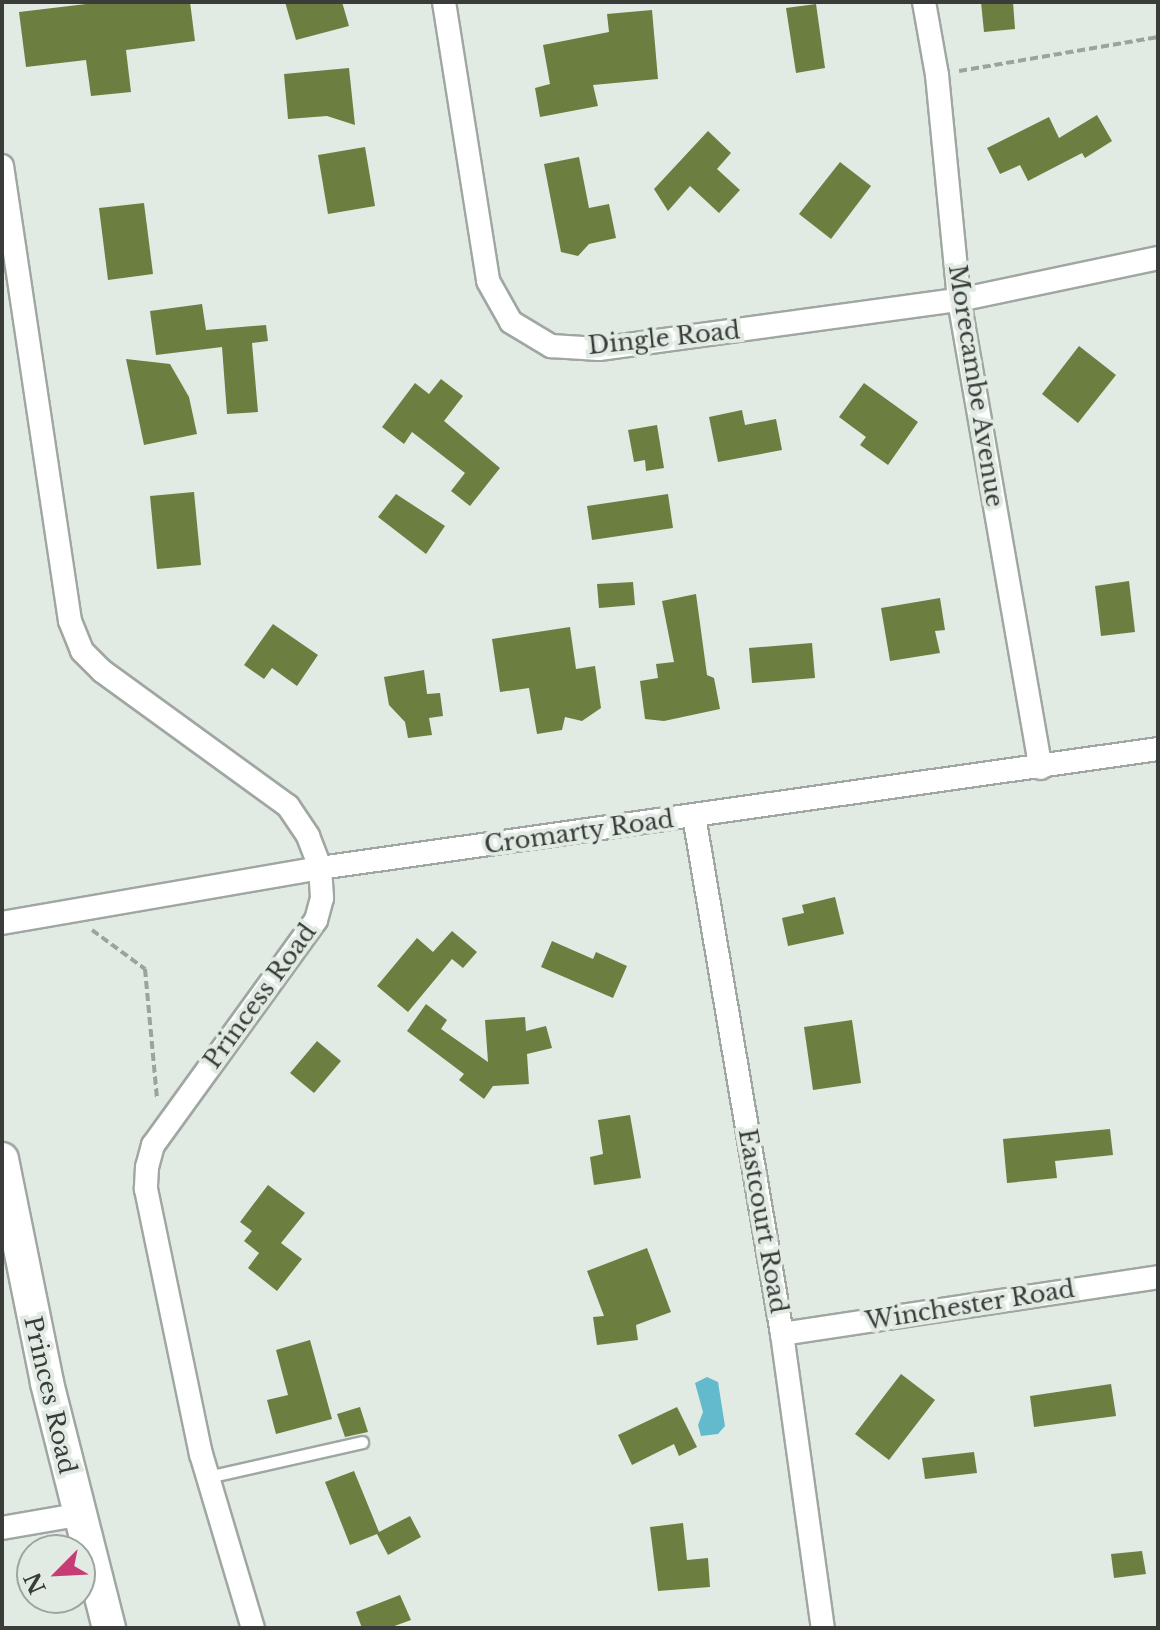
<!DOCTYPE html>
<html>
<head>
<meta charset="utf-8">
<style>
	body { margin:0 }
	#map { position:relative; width:1160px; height:1630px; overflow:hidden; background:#e2eae4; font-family:"Libre Baskerville",serif }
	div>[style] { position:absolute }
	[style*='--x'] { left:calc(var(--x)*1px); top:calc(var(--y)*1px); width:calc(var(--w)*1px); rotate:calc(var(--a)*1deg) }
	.water>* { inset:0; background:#63bacd }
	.building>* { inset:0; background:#6d7e41 }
	.path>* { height:4px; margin-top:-2px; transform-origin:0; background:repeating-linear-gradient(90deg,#9ca29d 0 8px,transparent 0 12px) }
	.roads { filter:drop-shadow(2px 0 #a0a7a2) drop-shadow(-2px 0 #a0a7a2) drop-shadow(0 2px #a0a7a2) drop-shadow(0 -2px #a0a7a2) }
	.service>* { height:11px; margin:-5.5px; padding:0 5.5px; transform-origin:5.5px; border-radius:5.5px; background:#fff }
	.minor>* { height:22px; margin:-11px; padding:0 11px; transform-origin:11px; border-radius:11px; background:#fff }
	.secondary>* { height:32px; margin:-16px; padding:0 16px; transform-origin:16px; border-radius:16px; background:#fff }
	span { translate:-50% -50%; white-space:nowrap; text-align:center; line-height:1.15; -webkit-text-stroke:8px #e2eae4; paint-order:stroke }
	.street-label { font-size:24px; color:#393c39 }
	.frame { position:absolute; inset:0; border:4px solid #393c39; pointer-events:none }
	.north { position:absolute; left:16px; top:1534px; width:80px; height:80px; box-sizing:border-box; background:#e2eae4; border:2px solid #9ea4a0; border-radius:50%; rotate:246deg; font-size:22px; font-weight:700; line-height:32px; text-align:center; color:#393c39 }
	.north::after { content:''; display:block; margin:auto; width:28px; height:36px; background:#c63c74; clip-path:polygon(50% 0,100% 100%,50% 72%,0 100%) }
</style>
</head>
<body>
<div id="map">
	<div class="water">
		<div style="clip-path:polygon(707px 1377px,718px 1382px,725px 1426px,718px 1434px,701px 1436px,698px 1425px,703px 1412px,695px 1383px)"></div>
	</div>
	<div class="building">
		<div style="clip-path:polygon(103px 2px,190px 2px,195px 41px,126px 50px,131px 92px,91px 96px,86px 60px,26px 67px,19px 12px)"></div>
		<div style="clip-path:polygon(285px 2px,342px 2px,349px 26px,296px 40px)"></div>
		<div style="clip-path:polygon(981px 2px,1013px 2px,1015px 29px,984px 32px)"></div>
		<div style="clip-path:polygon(816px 4px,825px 68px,796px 73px,786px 8px)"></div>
		<div style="clip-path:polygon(652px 10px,658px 79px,593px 85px,598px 106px,540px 117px,535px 88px,550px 84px,543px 45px,609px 32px,607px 14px)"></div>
		<div style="clip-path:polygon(349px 68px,355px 125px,327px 116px,288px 119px,284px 74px)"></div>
		<div style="clip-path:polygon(1097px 115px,1112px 141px,1085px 158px,1082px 153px,1028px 181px,1020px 165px,1000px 174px,987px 148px,1049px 117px,1059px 138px)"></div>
		<div style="clip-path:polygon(708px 131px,731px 153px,717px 169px,740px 190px,719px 213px,690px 186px,668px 211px,654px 189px)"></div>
		<div style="clip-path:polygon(365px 147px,375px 206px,328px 214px,318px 155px)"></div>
		<div style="clip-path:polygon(579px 157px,589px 208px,609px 204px,616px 238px,589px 244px,578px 256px,561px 252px,544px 164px)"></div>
		<div style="clip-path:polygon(840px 162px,871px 186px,831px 239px,799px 214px)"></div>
		<div style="clip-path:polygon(144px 203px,153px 274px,108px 280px,99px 208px)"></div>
		<div style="clip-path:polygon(202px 304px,206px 330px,266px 325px,268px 341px,252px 343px,258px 412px,227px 414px,222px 347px,156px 355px,150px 311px)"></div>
		<div style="clip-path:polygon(1079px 346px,1116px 375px,1078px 423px,1042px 394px)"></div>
		<div style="clip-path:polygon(126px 359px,170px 364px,189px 397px,197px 434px,144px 445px)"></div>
		<div style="clip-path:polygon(441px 379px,463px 396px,444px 421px,500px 468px,470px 506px,451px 491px,465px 473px,412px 432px,404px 444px,382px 427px,415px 383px,429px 394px)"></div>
		<div style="clip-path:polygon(864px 383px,918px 422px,888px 465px,860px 445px,866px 437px,839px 417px)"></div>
		<div style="clip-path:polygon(742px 410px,745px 425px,776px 419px,782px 450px,718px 462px,709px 417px)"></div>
		<div style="clip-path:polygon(657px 425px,664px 468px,646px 471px,645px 460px,634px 462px,628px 430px)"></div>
		<div style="clip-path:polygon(194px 492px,201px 565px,157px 569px,150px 496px)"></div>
		<div style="clip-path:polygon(396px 494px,445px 526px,426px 554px,378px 517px)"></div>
		<div style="clip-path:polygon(668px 494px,673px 528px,592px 540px,587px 506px)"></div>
		<div style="clip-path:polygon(1129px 581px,1135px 632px,1101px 636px,1095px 586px)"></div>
		<div style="clip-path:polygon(633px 582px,635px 605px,599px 608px,597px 584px)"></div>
		<div style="clip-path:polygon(696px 594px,707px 675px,714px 678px,720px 709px,664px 721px,645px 719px,640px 681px,658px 678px,656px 664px,674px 662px,662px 601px)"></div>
		<div style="clip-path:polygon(940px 598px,945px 630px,935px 631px,940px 653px,890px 661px,881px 608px)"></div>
		<div style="clip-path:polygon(273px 624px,318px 655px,297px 686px,272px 668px,264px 679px,244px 665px)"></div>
		<div style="clip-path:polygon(570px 627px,576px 669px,595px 666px,601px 708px,582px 721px,565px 717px,562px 730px,537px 734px,529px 688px,500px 692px,492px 639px)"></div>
		<div style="clip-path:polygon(812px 643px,815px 678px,752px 683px,749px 648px)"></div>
		<div style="clip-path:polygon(424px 670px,427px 694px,440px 693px,443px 716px,429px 718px,432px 735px,408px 738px,405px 722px,389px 705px,384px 677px)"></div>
		<div style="clip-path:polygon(835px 897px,844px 934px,788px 946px,782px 918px,804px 913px,802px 905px)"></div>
		<div style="clip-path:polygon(452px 931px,477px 952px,463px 968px,452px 959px,408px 1012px,377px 986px,417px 938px,433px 952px)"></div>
		<div style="clip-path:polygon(552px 941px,593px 959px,596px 952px,627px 966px,613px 998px,541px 967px)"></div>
		<div style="clip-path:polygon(426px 1004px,447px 1020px,441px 1029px,488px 1062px,485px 1020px,525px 1017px,526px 1031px,546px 1026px,552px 1048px,527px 1054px,529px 1084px,493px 1086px,484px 1099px,459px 1080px,464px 1074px,407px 1031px)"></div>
		<div style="clip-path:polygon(852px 1020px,861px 1083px,813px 1090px,804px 1027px)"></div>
		<div style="clip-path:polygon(317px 1041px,341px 1061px,314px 1093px,290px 1073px)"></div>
		<div style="clip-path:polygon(630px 1115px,641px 1178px,594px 1185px,590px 1157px,603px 1154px,598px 1120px)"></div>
		<div style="clip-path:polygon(1110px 1129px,1113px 1155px,1055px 1161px,1057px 1178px,1007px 1183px,1003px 1139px)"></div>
		<div style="clip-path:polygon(268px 1185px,305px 1213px,281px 1243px,302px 1259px,277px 1291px,248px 1268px,259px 1253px,244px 1241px,252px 1231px,240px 1222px)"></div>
		<div style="clip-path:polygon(647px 1248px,671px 1312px,636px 1325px,638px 1340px,597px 1345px,593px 1317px,604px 1316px,587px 1271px)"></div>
		<div style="clip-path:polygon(310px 1340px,332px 1419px,276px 1434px,267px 1400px,288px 1395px,276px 1350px)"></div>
		<div style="clip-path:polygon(901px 1374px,935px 1400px,889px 1460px,855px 1434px)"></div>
		<div style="clip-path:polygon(1111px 1384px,1116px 1416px,1034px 1427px,1030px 1396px)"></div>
		<div style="clip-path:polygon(360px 1407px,368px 1432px,345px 1437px,337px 1414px)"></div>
		<div style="clip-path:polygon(677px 1407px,697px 1447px,679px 1456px,674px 1444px,632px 1465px,618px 1435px)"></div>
		<div style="clip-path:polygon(974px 1452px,977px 1473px,925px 1479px,922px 1458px)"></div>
		<div style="clip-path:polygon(354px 1471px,379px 1532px,410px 1516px,421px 1537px,388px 1555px,377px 1534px,350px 1545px,325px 1482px)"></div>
		<div style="clip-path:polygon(683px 1523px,687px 1560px,708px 1558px,710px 1587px,658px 1591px,650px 1527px)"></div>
		<div style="clip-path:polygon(1142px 1551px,1146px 1574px,1114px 1578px,1111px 1554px)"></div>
		<div style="clip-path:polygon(400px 1595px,411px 1620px,389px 1628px,362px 1628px,356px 1612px)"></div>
	</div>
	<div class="path">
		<div style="--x:959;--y:71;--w:202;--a:-9.7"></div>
		<div style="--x:92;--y:930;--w:66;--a:36.3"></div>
		<div style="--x:145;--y:969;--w:130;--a:84.7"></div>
	</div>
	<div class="roads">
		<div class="service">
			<div style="--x:208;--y:1477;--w:158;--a:-12.8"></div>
		</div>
		<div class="minor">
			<div style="--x:444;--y:2;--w:282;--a:81"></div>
			<div style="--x:488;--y:281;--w:47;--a:60.7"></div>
			<div style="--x:511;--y:322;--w:47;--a:31"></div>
			<div style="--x:551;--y:346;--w:48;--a:3.6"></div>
			<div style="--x:599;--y:349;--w:363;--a:-7.8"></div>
			<div style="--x:959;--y:300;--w:203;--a:-11.9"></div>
			<div style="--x:924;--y:2;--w:74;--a:79.9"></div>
			<div style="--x:937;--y:75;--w:226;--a:84.4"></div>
			<div style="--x:959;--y:300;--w:475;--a:80.1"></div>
			<div style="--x:2;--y:166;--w:460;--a:81.5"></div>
			<div style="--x:70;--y:621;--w:32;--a:68"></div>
			<div style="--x:82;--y:651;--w:28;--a:45"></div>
			<div style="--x:102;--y:671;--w:230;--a:36"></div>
			<div style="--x:288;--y:806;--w:36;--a:56"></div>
			<div style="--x:308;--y:836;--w:34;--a:69"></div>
			<div style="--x:320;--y:868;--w:30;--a:86"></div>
			<div style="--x:322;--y:898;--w:23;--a:105"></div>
			<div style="--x:316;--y:920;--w:278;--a:125.9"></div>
			<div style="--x:153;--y:1145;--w:23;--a:105"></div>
			<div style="--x:147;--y:1167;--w:22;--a:93"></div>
			<div style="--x:146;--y:1189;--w:271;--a:78.3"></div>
			<div style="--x:201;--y:1454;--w:182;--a:73.4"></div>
			<div style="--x:694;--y:816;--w:525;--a:80.36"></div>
			<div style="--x:782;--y:1334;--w:297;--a:82.1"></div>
			<div style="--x:2;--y:923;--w:323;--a:-9.8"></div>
			<div style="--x:320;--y:868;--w:846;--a:-8.08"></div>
			<div style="--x:782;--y:1334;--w:380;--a:-8.6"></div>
			<div style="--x:2;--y:1528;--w:76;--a:-9.8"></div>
		</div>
		<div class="secondary">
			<div style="--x:2;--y:1159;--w:228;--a:78.6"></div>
			<div style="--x:47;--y:1383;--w:253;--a:75.8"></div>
		</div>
	</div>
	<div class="street-label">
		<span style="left:664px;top:338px;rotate:-6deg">Dingle Road</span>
		<span style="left:976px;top:386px;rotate:81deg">Morecambe Avenue</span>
		<span style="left:579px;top:832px;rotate:-8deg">Cromarty Road</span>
		<span style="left:260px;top:996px;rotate:-54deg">Princess Road</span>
		<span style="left:763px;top:1221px;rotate:80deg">Eastcourt Road</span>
		<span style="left:970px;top:1305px;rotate:-9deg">Winchester Road</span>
		<span style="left:50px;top:1395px;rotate:77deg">Princes Road</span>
	</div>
	<div class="frame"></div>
	<div class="north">N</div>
</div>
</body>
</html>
